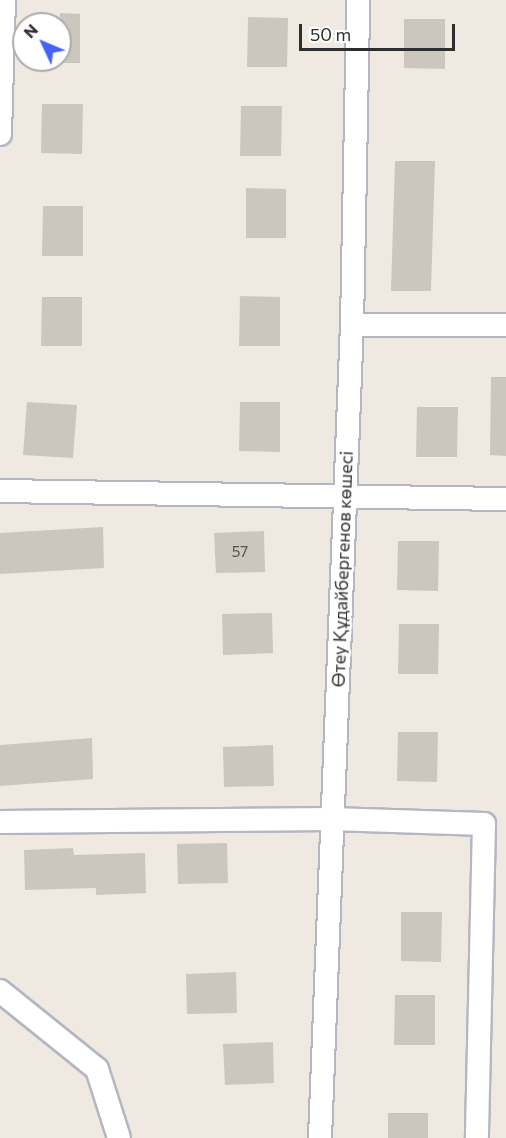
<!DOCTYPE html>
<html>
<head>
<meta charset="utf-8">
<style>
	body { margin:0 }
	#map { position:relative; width:506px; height:1138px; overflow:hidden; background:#efe9e1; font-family:Commissioner,sans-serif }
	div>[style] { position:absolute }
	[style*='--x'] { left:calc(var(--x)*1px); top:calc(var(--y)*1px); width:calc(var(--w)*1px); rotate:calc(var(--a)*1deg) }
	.building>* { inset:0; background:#cbc7bf }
	.roads { filter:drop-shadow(2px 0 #b4b7c1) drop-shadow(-2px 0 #b4b7c1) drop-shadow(0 2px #b4b7c1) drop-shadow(0 -2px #b4b7c1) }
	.street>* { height:22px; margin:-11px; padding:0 11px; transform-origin:11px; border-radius:11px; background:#fff }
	span { translate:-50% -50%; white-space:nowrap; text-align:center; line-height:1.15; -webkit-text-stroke:4.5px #fff; paint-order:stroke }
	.number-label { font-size:15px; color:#555452 }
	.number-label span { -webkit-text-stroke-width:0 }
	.street-label { font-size:18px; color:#2e2e2e }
	.north { position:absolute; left:12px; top:12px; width:60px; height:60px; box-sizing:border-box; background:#fff; border:2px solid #ababab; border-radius:50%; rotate:314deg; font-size:16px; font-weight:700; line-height:24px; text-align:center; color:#2e2e2e }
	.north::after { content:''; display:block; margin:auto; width:21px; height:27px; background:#4264fb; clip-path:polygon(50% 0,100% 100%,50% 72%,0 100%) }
	.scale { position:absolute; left:299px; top:24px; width:156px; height:27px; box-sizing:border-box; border:3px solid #2e2e2e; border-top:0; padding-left:8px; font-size:18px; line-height:21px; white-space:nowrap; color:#2e2e2e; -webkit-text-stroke:4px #fff; paint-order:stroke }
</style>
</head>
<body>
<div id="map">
	<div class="building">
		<div style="clip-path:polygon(60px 13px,80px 14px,80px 63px,60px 63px)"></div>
		<div style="clip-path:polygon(248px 17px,288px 18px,287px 67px,247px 67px)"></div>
		<div style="clip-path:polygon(404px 19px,445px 19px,445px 69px,404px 68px)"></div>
		<div style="clip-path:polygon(42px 104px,83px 104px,82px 154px,41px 153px)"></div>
		<div style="clip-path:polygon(241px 106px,282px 106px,281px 156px,240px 156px)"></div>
		<div style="clip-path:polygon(395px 161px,435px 161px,431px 291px,391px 291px)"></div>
		<div style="clip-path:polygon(246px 188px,286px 189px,286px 238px,246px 238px)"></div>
		<div style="clip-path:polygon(43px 206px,83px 206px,83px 256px,42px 256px)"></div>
		<div style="clip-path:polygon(240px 296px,280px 297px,280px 346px,239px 346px)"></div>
		<div style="clip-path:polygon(42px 297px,82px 297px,82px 346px,41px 346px)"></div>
		<div style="clip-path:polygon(491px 377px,506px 377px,506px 456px,490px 455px)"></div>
		<div style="clip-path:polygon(27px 402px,77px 405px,73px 458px,23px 455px)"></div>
		<div style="clip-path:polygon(240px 402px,280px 402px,280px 452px,239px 451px)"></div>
		<div style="clip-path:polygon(417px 407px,458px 407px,457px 457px,416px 457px)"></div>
		<div style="clip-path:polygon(103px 527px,104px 568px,0 574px,0 533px)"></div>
		<div style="clip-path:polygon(264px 531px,265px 572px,216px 573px,214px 533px)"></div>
		<div style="clip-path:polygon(398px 541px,439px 541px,438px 591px,397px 590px)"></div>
		<div style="clip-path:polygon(272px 613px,273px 653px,223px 655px,222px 614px)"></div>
		<div style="clip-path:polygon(399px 624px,439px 624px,438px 674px,398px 674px)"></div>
		<div style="clip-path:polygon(398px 732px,438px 732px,437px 782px,397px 781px)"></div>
		<div style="clip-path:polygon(92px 738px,93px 779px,0 786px,0 745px)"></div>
		<div style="clip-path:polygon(273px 745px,274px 786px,224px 787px,223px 747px)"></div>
		<div style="clip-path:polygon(227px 843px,228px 883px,178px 884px,177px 844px)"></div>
		<div style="clip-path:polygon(73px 848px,74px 855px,145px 853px,146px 893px,96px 895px,96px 888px,25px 890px,24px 850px)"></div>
		<div style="clip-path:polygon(401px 912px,442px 912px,441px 962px,401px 961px)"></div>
		<div style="clip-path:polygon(236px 972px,237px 1013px,187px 1014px,186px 974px)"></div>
		<div style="clip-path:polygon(395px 995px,435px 995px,435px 1045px,394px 1045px)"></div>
		<div style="clip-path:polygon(273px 1042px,274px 1083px,225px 1085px,223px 1044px)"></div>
		<div style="clip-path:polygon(388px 1113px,428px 1113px,428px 1138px,388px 1138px)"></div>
	</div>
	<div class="roads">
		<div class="street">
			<div style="--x:0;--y:134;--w:134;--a:-88.3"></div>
			<div style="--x:352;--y:325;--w:154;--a:0"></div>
			<div style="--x:0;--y:491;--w:506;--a:0.91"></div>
			<div style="--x:0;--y:822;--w:332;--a:-0.5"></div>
			<div style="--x:332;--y:819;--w:152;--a:1.9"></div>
			<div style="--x:484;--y:824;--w:314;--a:91.3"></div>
			<div style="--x:0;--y:991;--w:124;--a:38.8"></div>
			<div style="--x:97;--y:1069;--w:72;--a:72.3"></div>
			<div style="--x:320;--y:1138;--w:814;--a:-87.75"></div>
			<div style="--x:352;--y:325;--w:325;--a:-88.9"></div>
		</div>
	</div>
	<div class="number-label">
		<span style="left:240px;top:552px">57</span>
	</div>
	<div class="street-label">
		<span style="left:342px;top:569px;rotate:-88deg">Өтеу Құдайбергенов көшесі</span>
	</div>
	<div class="north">N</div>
	<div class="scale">50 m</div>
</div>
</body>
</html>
